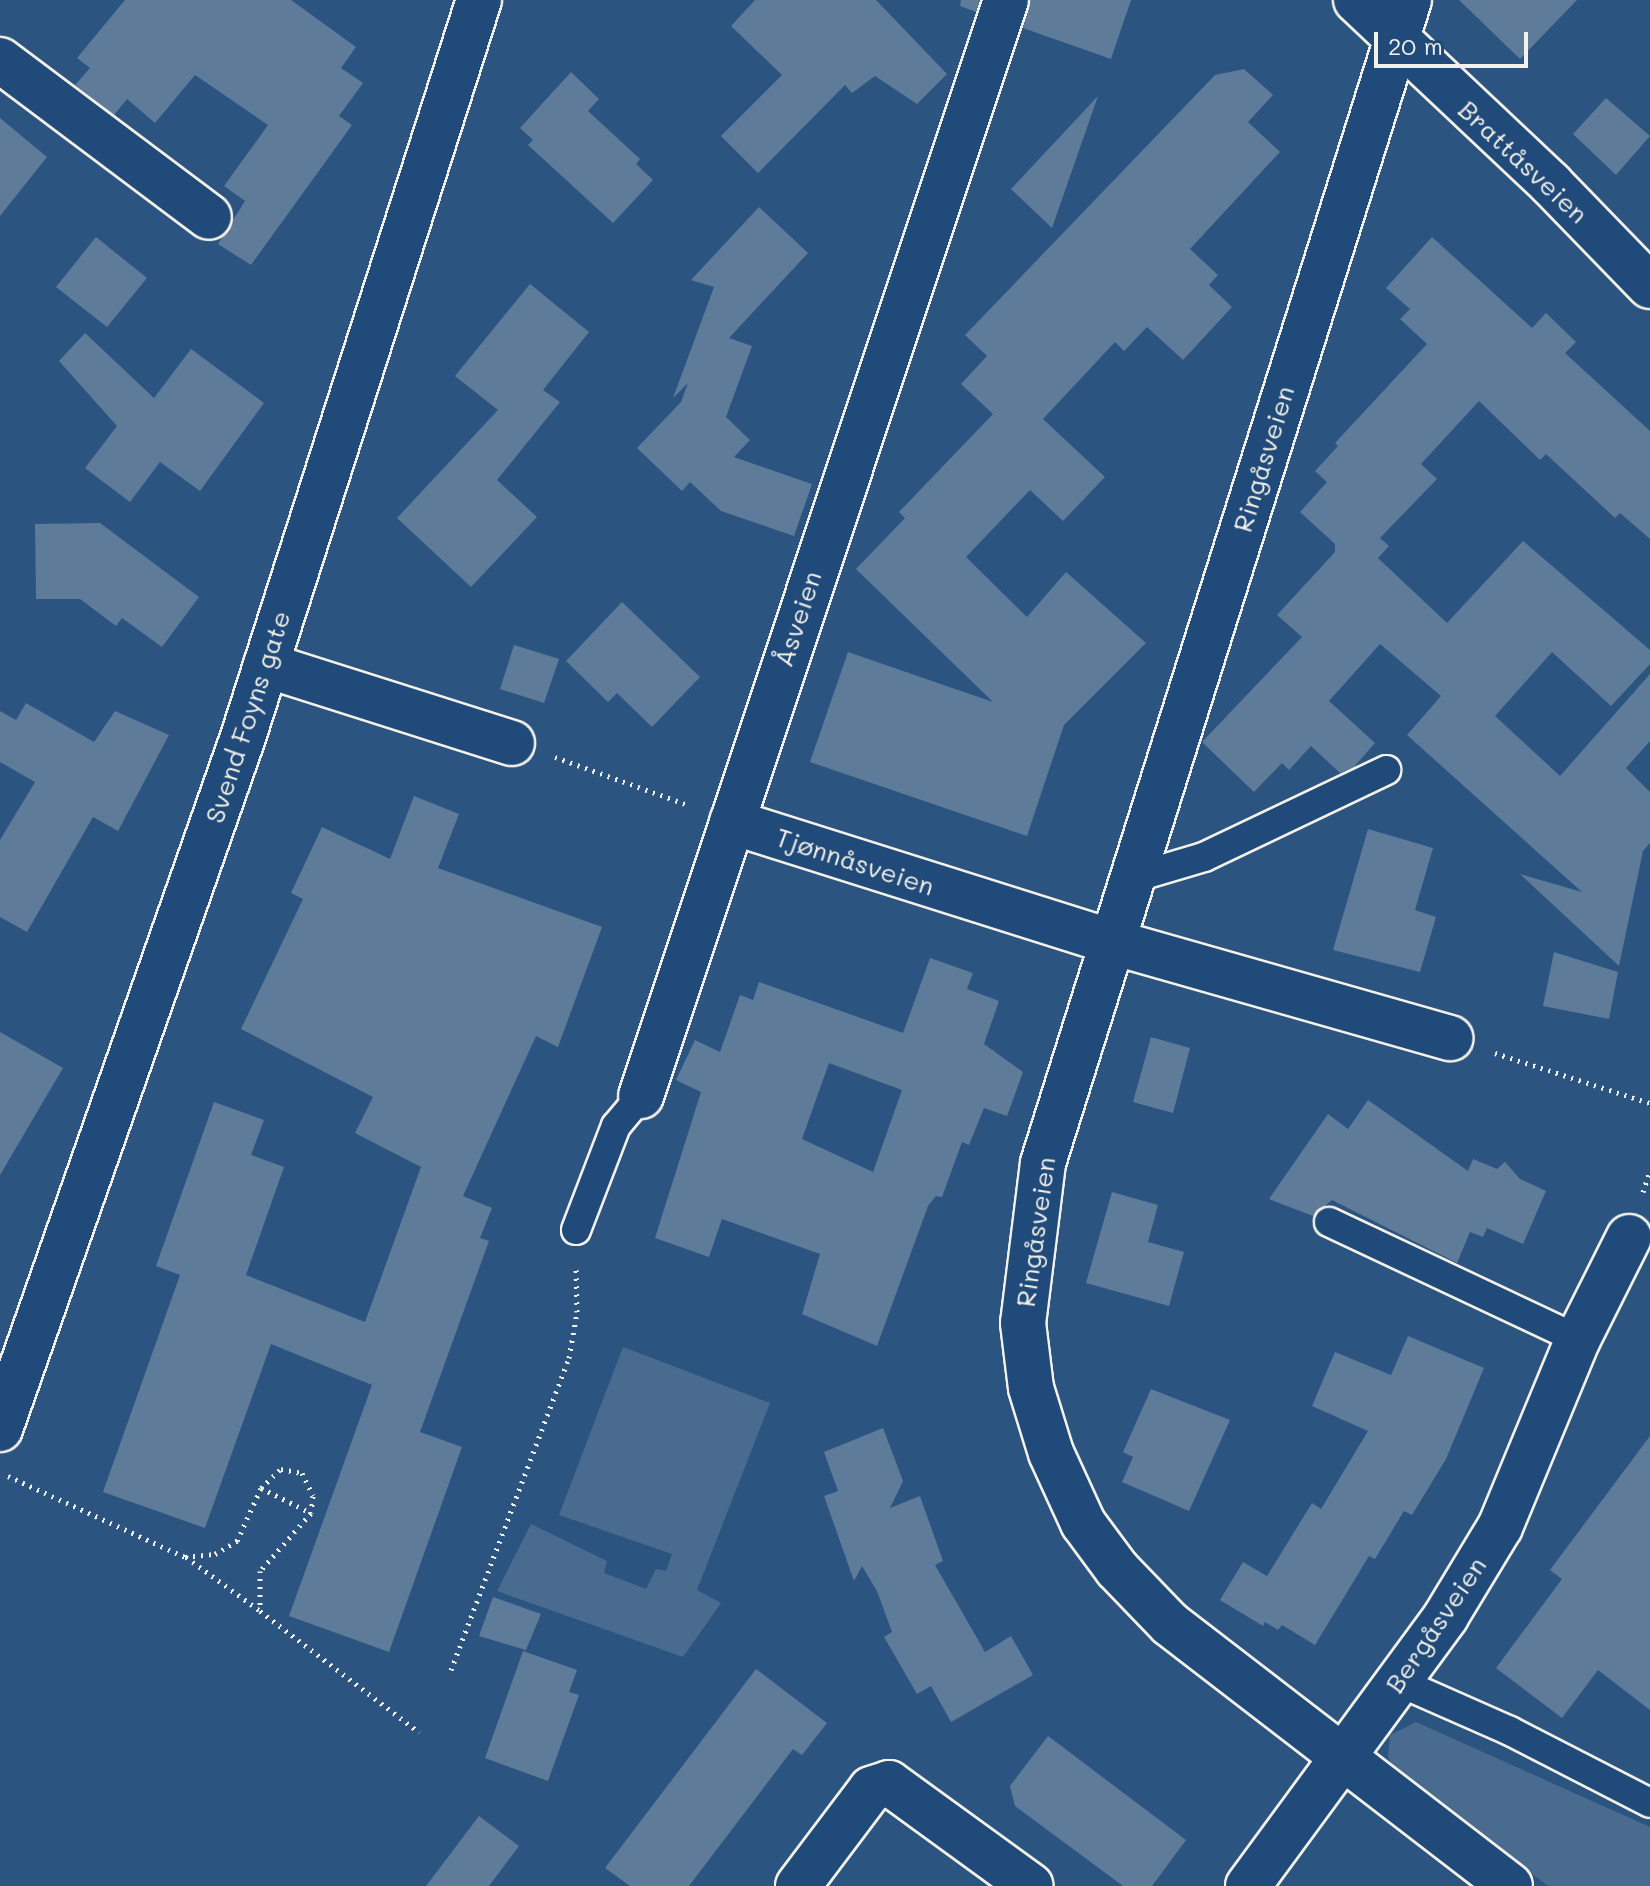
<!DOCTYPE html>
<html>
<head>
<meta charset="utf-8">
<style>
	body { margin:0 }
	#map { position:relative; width:1650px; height:1886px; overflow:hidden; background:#2c5481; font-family:Mali,sans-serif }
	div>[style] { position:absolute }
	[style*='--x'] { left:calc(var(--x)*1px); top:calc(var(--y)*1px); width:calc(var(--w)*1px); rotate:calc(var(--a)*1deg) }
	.green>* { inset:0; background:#496b90 }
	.building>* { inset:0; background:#5e7b9a }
	.path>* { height:5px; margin-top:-2.5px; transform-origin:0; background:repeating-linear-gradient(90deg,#f4f1e8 0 2px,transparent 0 8px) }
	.roads { filter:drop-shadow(2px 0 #f4f1e8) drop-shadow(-2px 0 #f4f1e8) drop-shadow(0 2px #f4f1e8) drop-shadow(0 -2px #f4f1e8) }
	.lane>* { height:28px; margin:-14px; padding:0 14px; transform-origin:14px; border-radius:14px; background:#1f4a7a }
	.street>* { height:44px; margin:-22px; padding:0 22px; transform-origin:22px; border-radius:22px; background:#1f4a7a }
	.secondary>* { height:44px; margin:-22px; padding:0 22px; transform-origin:22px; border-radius:22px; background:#1f4a7a }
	span { translate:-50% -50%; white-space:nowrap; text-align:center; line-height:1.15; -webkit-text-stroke:6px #1f4a7a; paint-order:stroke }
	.street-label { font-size:26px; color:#f4f1e8 }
	.scale { position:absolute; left:1374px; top:32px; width:154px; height:36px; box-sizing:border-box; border:4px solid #f4f1e8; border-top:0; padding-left:10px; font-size:24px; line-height:28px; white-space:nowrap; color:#f4f1e8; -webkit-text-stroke:6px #1f4a7a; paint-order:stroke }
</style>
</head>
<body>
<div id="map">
	<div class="green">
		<div style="clip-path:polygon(623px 1347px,770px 1403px,697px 1590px,721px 1603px,683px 1657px,497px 1591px,531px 1524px,607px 1561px,604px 1573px,646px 1589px,656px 1569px,666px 1571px,672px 1554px,559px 1515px)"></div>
		<div style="clip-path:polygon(1416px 1722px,1650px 1827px,1650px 1886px,1548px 1886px,1395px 1770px,1388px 1757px,1390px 1735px)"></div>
	</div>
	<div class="building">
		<div style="clip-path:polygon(125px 0,291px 0,356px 47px,341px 68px,363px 83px,339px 116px,352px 125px,251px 265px,218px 244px,245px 201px,224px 186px,268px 125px,195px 75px,155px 123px,127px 99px,114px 115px,75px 85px,90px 68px,77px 58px)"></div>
		<div style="clip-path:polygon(755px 0,876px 0,947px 74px,917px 104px,875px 76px,852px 93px,845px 85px,758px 173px,721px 136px,782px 75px,731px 26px)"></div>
		<div style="clip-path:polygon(961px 0,980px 0,976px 12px,960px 6px)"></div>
		<div style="clip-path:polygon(1030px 0,1131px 0,1111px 59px,1023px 28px)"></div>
		<div style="clip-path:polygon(1459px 0,1577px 0,1520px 59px)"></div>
		<div style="clip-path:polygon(1244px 69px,1273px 95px,1248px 122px,1280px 152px,1190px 249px,1218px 275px,1209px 285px,1232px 307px,1183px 360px,1147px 327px,1124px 351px,1115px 342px,1043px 419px,1105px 477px,1063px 521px,1030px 490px,966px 557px,1027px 617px,1066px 572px,1146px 643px,1064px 725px,1027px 836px,810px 762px,848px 652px,993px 702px,856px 569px,905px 518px,899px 512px,993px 414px,961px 384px,987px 356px,965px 335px,1215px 75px)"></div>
		<div style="clip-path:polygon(571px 72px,599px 99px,588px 111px,640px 159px,636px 164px,653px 180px,613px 223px,528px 145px,533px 140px,520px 128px)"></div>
		<div style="clip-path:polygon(1098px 96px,1052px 228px,1011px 189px)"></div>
		<div style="clip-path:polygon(1606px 98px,1650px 136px,1616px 175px,1573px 134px)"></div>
		<div style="clip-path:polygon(0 118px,47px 157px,0 216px)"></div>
		<div style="clip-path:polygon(759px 207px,808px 253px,729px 338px,752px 346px,726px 417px,750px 440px,734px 457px,812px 484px,794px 536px,721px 511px,690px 482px,682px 491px,637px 448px,681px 402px,688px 383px,673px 398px,714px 287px,691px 280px)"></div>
		<div style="clip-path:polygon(96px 237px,147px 278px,107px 327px,56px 287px)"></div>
		<div style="clip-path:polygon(1432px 237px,1532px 328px,1546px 313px,1576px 342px,1565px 353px,1650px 431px,1650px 539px,1620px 513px,1615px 518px,1546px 454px,1540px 460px,1479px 401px,1421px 464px,1437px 479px,1380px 538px,1389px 546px,1378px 558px,1447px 623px,1523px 541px,1650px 650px,1650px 664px,1611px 706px,1552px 652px,1495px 716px,1560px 776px,1650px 674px,1650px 741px,1626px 768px,1650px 792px,1650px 843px,1643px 851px,1619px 966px,1520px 874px,1582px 892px,1407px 735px,1441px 696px,1380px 644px,1329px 701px,1375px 743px,1354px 767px,1340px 773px,1311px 746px,1289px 770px,1282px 763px,1254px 792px,1202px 742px,1302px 637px,1277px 615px,1335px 552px,1335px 544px,1300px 512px,1327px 482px,1315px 471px,1338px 446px,1335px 443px,1427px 344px,1400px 319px,1410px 309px,1386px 288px)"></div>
		<div style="clip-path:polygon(530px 284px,589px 332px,543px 390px,560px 402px,497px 480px,537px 517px,471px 587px,397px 518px,498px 410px,455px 376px)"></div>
		<div style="clip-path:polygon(85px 333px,154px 398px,191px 349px,264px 403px,200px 491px,160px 462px,130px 502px,85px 468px,117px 426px,59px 361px)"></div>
		<div style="clip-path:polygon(100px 523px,199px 597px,162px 647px,122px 618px,116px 626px,80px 599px,36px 599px,35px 524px)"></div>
		<div style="clip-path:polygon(622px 602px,700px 677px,652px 727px,617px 693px,608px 702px,566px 661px)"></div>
		<div style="clip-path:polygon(514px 645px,559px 659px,544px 703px,500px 689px)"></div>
		<div style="clip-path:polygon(26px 703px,94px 742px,115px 711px,169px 735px,118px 831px,93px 817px,27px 932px,0 917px,0 840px,35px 782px,0 762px,0 711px,16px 720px)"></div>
		<div style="clip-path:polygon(414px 796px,459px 814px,438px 868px,602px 927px,558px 1047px,536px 1036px,463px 1196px,492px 1208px,480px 1238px,489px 1241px,420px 1432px,462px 1447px,389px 1652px,289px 1616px,372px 1385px,271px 1344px,205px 1528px,103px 1492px,180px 1275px,156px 1266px,214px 1102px,264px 1120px,251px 1155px,284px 1167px,246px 1275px,365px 1322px,421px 1167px,355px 1133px,373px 1097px,241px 1029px,303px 899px,291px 893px,322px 827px,390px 859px)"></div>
		<div style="clip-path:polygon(1368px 829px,1433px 848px,1415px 910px,1436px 917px,1420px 972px,1333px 950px)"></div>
		<div style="clip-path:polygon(1554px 952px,1618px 972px,1609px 1019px,1543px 1006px)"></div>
		<div style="clip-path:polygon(evenodd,930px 958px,973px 973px,967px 989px,999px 1001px,984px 1044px,1023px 1072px,1007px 1116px,984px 1108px,969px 1145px,962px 1142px,942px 1197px,936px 1196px,928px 1206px,877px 1346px,802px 1314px,820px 1254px,722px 1219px,709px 1257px,655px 1238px,701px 1092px,676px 1080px,695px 1040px,720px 1052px,740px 995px,753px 1000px,759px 982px,903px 1033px,930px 958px,829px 1063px,902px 1090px,873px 1172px,802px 1139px,829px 1063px)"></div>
		<div style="clip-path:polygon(0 1032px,63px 1068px,0 1175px)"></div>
		<div style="clip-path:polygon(1151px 1037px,1190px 1048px,1173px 1113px,1133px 1102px)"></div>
		<div style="clip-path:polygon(1368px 1100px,1468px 1171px,1473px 1159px,1497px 1169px,1505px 1162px,1520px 1179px,1546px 1191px,1523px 1244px,1487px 1228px,1483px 1237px,1470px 1232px,1457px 1263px,1332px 1200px,1313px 1216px,1269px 1199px,1328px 1114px,1348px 1129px)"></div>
		<div style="clip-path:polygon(1112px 1192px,1158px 1205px,1148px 1242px,1184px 1252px,1169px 1306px,1086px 1283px)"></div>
		<div style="clip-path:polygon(1408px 1336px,1484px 1368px,1446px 1459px,1412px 1515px,1404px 1511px,1375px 1559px,1369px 1556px,1315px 1645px,1282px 1625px,1278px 1630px,1265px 1622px,1263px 1626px,1220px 1600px,1243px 1562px,1267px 1576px,1312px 1503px,1321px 1509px,1368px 1431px,1312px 1406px,1335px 1352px,1391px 1375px)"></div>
		<div style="clip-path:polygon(1151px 1389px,1230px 1420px,1189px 1511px,1122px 1482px,1133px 1457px,1123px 1452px)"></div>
		<div style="clip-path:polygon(883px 1428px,903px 1481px,890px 1508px,920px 1496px,943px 1561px,935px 1565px,985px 1652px,1011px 1636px,1033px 1675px,951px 1722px,931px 1686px,917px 1694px,884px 1637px,892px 1632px,877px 1591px,862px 1566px,854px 1581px,824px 1496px,838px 1491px,824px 1452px)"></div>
		<div style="clip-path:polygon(1650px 1436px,1650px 1710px,1598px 1670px,1562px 1718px,1496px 1668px,1562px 1579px,1550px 1570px)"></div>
		<div style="clip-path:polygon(493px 1597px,541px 1614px,526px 1650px,479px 1636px)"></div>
		<div style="clip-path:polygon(523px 1651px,577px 1670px,569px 1692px,579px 1695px,548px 1781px,485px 1758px)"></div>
		<div style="clip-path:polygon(756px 1669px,827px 1723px,802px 1755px,793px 1749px,689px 1886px,630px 1886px,605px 1868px)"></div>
		<div style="clip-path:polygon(1048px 1736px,1186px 1840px,1152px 1886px,1123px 1886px,1015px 1806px,1010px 1786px)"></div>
		<div style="clip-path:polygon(479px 1816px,519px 1846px,489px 1886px,426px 1886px)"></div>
	</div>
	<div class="path">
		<div style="--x:555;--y:757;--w:141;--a:19.8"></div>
		<div style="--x:1495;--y:1053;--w:163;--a:17.9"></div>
		<div style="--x:1643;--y:1192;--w:23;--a:-72"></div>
		<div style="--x:8;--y:1476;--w:195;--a:24.6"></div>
		<div style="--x:185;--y:1557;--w:30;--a:-6"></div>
		<div style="--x:215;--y:1554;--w:26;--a:-31"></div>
		<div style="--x:237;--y:1541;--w:58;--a:-65.6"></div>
		<div style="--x:261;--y:1488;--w:28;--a:-44"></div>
		<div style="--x:281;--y:1469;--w:21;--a:11"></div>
		<div style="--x:302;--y:1473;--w:25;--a:64"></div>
		<div style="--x:313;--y:1496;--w:17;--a:97"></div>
		<div style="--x:311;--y:1513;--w:77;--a:131.3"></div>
		<div style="--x:260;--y:1571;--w:40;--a:90"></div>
		<div style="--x:260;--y:1611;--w:200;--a:37.3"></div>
		<div style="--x:261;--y:1488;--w:56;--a:26.6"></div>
		<div style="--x:186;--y:1557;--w:90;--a:36"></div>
		<div style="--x:451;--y:1670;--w:334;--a:-69.3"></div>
		<div style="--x:569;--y:1358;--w:47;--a:-80.1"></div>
		<div style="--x:577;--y:1312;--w:45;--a:-91.3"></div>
	</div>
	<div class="roads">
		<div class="lane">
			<div style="--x:1133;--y:878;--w:74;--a:-16.5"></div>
			<div style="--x:1204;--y:857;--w:202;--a:-25.5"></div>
			<div style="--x:1329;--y:1222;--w:275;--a:25.2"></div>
			<div style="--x:576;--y:1230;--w:111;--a:-69"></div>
			<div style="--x:616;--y:1126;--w:39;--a:-50"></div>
			<div style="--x:1399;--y:1682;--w:121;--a:23.8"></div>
			<div style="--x:1510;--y:1731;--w:157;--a:27.2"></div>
		</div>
		<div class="street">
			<div style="--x:1356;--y:0;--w:268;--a:43.3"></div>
			<div style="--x:1551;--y:184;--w:142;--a:45.9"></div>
			<div style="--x:1409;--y:0;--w:1219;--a:107.47"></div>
			<div style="--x:1043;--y:1163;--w:161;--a:97.1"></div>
			<div style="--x:1023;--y:1323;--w:65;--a:83"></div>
			<div style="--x:1031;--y:1388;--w:68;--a:72.9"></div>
			<div style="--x:1051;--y:1453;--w:77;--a:65.4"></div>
			<div style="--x:1083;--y:1523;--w:57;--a:53.5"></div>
			<div style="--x:1117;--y:1569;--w:76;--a:46.1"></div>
			<div style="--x:1170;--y:1624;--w:429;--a:37.6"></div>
			<div style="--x:0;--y:60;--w:261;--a:36.9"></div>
			<div style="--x:266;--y:665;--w:258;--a:17.6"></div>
			<div style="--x:732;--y:822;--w:395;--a:17.5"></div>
			<div style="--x:1109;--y:941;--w:355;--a:15.9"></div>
			<div style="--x:641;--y:1096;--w:1155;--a:-71.58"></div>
			<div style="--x:798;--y:1886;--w:121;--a:-53"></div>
			<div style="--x:871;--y:1789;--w:19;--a:-18"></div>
			<div style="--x:889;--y:1783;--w:175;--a:36"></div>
			<div style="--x:1248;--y:1886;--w:335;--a:-53.7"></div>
			<div style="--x:1446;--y:1616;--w:104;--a:-58.8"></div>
			<div style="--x:1500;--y:1527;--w:204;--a:-67.5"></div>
			<div style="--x:1578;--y:1339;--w:114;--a:-63.4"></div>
		</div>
		<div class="secondary">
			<div style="--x:0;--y:1429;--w:737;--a:-70.65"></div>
			<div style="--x:244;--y:734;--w:771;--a:-72.25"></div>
		</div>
	</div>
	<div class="street-label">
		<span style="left:1523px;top:162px;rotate:43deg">Brattåsveien</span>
		<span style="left:1264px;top:459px;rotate:-73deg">Ringåsveien</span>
		<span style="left:798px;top:619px;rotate:-72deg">Åsveien</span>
		<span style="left:248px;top:717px;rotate:-72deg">Svend Foyns gate</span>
		<span style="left:855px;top:862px;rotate:18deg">Tjønnåsveien</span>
		<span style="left:1036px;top:1232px;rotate:-82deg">Ringåsveien</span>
		<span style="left:1436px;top:1625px;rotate:-56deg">Bergåsveien</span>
	</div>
	<div class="scale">20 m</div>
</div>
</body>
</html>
